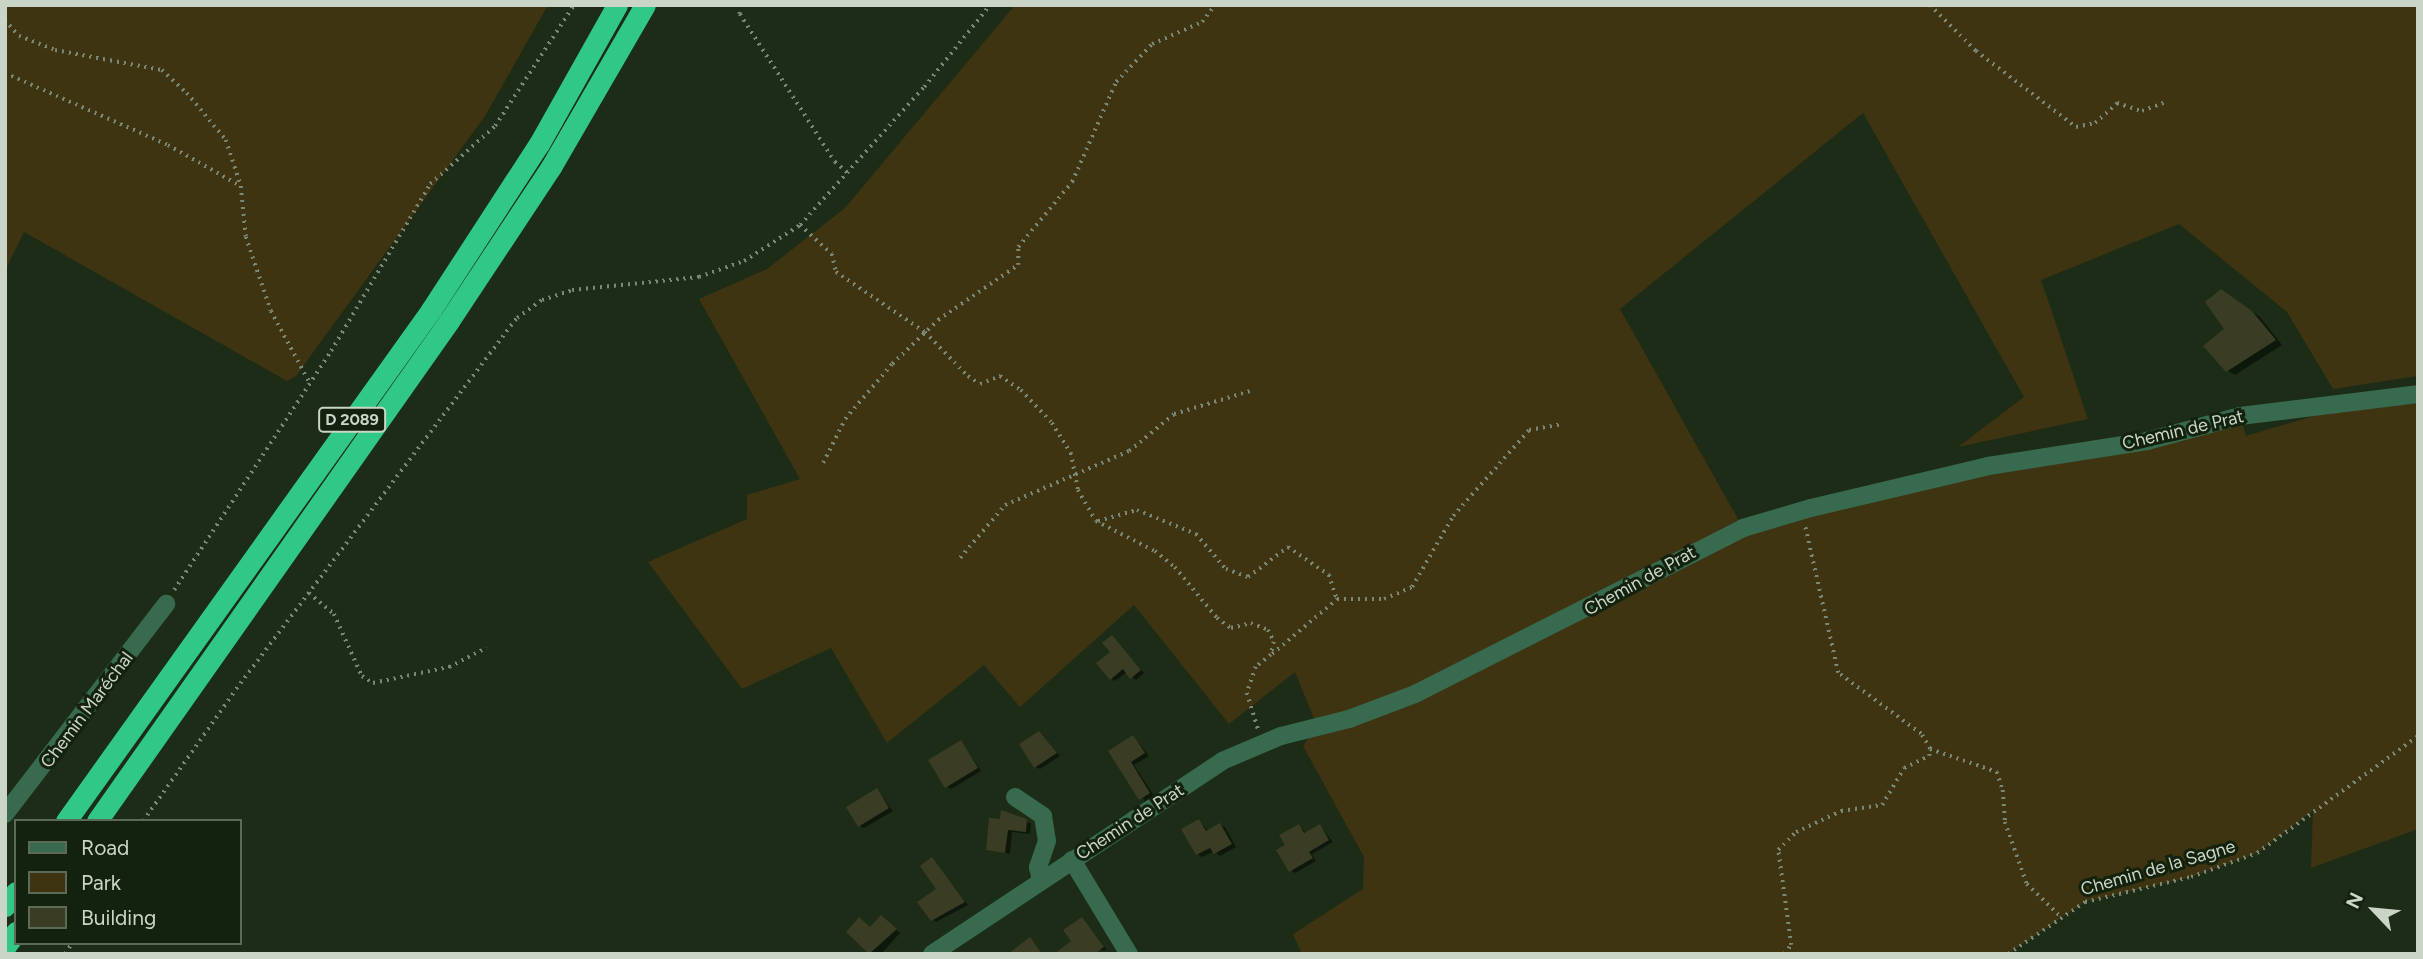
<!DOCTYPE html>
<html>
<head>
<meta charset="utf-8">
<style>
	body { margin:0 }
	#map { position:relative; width:2423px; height:959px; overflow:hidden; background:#1c2c16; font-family:Figtree,sans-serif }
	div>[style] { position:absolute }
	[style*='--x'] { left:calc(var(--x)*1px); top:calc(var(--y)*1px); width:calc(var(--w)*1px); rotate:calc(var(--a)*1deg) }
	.green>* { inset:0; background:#3e3411 }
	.shadow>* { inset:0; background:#0007 }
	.building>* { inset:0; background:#3a3d23 }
	.path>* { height:3.5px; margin-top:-1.75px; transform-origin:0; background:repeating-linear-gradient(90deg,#7b8876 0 2px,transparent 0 7px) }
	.minor>* { height:18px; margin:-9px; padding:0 9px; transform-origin:9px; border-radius:9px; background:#386a4f }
	.highway>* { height:21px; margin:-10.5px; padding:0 10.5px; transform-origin:10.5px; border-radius:10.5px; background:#31c885 }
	span { translate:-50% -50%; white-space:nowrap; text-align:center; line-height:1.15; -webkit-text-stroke:6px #13220d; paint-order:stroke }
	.shield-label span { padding:2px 5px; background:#13220d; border:2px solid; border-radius:5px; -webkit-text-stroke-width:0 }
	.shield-label { font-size:16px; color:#cbd5c7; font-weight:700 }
	.street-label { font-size:18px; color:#cbd5c7 }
	.frame { position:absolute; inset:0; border:7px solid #cbd5c7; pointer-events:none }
	.legend { position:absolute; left:14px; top:819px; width:228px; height:126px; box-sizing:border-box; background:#13220d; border:2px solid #5d6a57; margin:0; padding:9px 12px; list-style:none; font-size:21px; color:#cbd5c7 }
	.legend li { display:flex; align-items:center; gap:14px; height:35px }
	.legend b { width:35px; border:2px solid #5d6a57 }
	.north { position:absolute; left:2339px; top:875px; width:70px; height:70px; -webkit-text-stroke:5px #13220d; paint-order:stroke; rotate:296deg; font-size:19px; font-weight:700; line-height:28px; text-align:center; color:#cbd5c7 }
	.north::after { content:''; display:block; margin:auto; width:24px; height:32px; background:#cbd5c7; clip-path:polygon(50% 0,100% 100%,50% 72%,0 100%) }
</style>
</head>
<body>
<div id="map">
	<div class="green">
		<div style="clip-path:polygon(5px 5px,548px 5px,485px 116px,296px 376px,287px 381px,24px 232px,5px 271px)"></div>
		<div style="clip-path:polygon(1015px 5px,2418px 5px,2418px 376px,2333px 389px,2287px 312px,2179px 224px,2041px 280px,2088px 419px,1958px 447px,2024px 397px,1863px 113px,1620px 309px,1743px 528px,2240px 416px,2246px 436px,2418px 385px,2418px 829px,2311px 868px,2313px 811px,2257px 853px,2191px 877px,2085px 902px,2008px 954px,1302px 954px,1293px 934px,1363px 889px,1364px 857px,1303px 746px,1317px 726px,1295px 672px,1229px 724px,1134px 605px,1020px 707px,984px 665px,887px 743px,831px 648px,742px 689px,648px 562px,747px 519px,747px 495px,800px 479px,699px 299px,767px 269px,845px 208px)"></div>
	</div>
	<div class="shadow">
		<div style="clip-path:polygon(2229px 295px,2260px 317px,2282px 345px,2235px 375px,2227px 370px)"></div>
		<div style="clip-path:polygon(1112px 637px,1144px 673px,1136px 680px,1127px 672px,1115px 681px,1111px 679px)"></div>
		<div style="clip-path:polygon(1039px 733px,1060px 756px,1040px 769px,1036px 767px)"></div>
		<div style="clip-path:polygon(1133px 737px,1149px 756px,1134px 765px,1154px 796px,1145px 801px,1110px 752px)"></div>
		<div style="clip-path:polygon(961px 742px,981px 771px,951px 789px,946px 786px)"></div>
		<div style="clip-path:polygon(877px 790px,893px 811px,864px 828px,860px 826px)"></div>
		<div style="clip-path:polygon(1002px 821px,1031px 823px,1030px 834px,1012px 832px,1010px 854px,988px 849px)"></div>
		<div style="clip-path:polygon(1199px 821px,1208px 831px,1220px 825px,1225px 827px,1236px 847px,1220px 856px,1214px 851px,1202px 857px,1197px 854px)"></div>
		<div style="clip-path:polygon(1299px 826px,1307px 834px,1320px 826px,1333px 842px,1312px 854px,1316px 861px,1295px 873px,1291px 870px,1287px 845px)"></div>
		<div style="clip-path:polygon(932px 859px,968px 905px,936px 922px,932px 919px,938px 889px)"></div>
		<div style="clip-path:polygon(882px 917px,900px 933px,881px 954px,871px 954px,848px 932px,871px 928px)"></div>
		<div style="clip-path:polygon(1082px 919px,1107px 950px,1057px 954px,1074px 942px)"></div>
	</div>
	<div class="building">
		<div style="clip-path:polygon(2221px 289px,2252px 311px,2276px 340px,2226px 372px,2203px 346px,2224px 329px,2205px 302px)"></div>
		<div style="clip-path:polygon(1112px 635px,1141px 670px,1130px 679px,1123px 669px,1110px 680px,1096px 663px,1110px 652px,1102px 643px)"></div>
		<div style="clip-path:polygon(1039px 731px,1057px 753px,1034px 768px,1019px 744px)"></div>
		<div style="clip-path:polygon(1133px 735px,1145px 753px,1131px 762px,1150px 793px,1139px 800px,1108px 751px)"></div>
		<div style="clip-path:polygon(961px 740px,978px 768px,945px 788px,928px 760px)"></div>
		<div style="clip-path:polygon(877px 788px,889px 808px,858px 827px,846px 807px)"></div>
		<div style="clip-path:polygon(1001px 810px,1027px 819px,1026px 832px,1008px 830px,1005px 853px,986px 850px,989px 818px,1000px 819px)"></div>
		<div style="clip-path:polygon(1199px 819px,1206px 831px,1220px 823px,1232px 844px,1214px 854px,1210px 848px,1196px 855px,1181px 829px)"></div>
		<div style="clip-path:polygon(1299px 824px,1304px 833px,1320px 824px,1329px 840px,1309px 852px,1313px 858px,1289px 872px,1276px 850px,1285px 845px,1279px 835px)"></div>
		<div style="clip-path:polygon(932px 857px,965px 902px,931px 921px,917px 902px,936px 889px,920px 866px)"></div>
		<div style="clip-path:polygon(881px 915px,897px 929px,869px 954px,846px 932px,859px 917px,870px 927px)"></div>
		<div style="clip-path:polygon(1082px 917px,1104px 947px,1095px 954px,1054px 954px,1071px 941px,1063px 930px)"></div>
		<div style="clip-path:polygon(1030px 937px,1042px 954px,1008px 954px)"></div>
	</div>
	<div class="path">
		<div style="--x:739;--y:5;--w:9;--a:84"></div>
		<div style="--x:740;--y:14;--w:176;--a:57.3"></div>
		<div style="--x:835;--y:162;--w:17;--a:40"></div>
		<div style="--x:1930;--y:5;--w:65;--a:45"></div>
		<div style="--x:1976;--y:51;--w:126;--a:37.2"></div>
		<div style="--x:2076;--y:127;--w:19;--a:-12"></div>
		<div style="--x:2095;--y:123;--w:30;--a:-42"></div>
		<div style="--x:2117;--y:103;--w:26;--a:18"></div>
		<div style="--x:2142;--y:111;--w:25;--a:-21"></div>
		<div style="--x:5;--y:20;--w:21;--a:49"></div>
		<div style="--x:19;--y:36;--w:39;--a:21"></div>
		<div style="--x:55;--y:50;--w:109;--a:10.6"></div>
		<div style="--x:162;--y:70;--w:34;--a:43"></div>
		<div style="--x:187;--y:93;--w:61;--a:50.3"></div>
		<div style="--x:226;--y:140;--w:48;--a:71.9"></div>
		<div style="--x:241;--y:186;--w:51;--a:84.4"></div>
		<div style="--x:246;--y:237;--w:78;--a:71.3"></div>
		<div style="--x:271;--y:311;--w:82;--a:61.6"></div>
		<div style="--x:5;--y:73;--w:178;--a:23.8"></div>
		<div style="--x:168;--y:145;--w:81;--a:29.4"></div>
		<div style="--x:800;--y:225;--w:43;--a:42.2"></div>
		<div style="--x:832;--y:254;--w:18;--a:77"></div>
		<div style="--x:836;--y:272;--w:107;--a:34"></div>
		<div style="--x:925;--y:332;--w:62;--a:45.7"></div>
		<div style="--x:968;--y:376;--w:14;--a:34"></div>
		<div style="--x:980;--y:384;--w:22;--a:-22"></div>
		<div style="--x:1000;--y:376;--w:25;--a:34"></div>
		<div style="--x:1021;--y:390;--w:45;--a:46.8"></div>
		<div style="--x:1052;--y:423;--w:36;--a:58"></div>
		<div style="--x:1071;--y:453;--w:38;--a:79"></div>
		<div style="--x:1078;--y:490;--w:36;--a:60"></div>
		<div style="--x:1096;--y:521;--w:66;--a:27"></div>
		<div style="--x:1155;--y:551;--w:26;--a:39"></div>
		<div style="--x:1175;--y:567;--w:66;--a:50.5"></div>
		<div style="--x:1217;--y:618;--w:17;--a:36"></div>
		<div style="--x:1231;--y:628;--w:21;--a:-14"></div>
		<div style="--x:1251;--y:623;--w:18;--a:22"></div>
		<div style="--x:1268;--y:630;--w:13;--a:63"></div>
		<div style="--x:1274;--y:642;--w:13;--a:103"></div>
		<div style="--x:1271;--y:655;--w:19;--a:141"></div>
		<div style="--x:1256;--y:667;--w:28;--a:109"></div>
		<div style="--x:1247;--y:693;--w:39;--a:73"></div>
		<div style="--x:823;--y:463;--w:49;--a:-63.4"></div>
		<div style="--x:845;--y:419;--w:72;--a:-49.5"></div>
		<div style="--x:892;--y:364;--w:64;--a:-43.7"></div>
		<div style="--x:938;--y:320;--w:97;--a:-34.5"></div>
		<div style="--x:1018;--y:265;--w:18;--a:-90"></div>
		<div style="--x:1018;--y:247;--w:85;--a:-50.3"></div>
		<div style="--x:1072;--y:182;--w:109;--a:-66.3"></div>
		<div style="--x:1116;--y:82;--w:52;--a:-46.5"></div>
		<div style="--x:1152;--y:44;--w:55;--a:-23.7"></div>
		<div style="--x:1202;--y:22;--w:21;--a:-53"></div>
		<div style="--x:1098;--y:521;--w:41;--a:-15.8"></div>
		<div style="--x:1137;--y:510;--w:64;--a:22.1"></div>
		<div style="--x:1196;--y:534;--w:46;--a:49.4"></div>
		<div style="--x:1226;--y:569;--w:23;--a:20"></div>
		<div style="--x:1248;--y:577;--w:50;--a:-36.9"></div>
		<div style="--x:1288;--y:547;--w:50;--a:34.3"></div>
		<div style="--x:1329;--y:575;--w:25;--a:72"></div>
		<div style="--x:960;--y:558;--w:70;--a:-49.7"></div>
		<div style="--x:1005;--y:505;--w:135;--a:-23.5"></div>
		<div style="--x:1129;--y:451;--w:58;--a:-39.4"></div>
		<div style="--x:1174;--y:414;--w:79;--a:-16.8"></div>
		<div style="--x:174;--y:590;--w:286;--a:-56.7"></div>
		<div style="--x:331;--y:351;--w:194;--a:-59.3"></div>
		<div style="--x:430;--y:184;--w:87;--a:-41.7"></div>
		<div style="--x:495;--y:126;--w:145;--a:-56.9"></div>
		<div style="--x:309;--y:593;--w:33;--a:40"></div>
		<div style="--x:334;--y:614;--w:68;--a:65.7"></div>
		<div style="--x:362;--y:676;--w:13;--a:32"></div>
		<div style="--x:373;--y:683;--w:78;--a:-11.9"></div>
		<div style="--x:449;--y:667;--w:42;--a:-27.2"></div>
		<div style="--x:1272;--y:654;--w:85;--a:-40.2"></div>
		<div style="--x:1337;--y:599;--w:47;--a:0"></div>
		<div style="--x:1384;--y:599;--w:30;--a:-23"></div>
		<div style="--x:1412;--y:587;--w:82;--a:-60"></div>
		<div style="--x:1453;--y:516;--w:115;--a:-48.5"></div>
		<div style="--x:1529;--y:430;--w:34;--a:-10"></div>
		<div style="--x:1930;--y:749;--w:71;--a:18.9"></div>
		<div style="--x:1997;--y:772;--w:19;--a:72"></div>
		<div style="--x:2003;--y:790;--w:32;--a:86"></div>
		<div style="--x:2005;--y:822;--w:66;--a:70.5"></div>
		<div style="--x:2027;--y:884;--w:47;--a:44.1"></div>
		<div style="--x:143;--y:821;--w:161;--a:-54.8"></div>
		<div style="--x:236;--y:689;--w:465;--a:-52.9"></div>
		<div style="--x:517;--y:318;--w:31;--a:-36"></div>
		<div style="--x:542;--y:300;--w:32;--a:-18"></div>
		<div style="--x:572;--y:290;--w:128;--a:-5.8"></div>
		<div style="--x:699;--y:277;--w:48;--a:-19.6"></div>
		<div style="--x:744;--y:261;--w:67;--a:-32.7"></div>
		<div style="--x:800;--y:225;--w:186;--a:-48.1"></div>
		<div style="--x:924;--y:87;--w:105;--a:-51.2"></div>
		<div style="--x:65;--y:954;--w:13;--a:-58"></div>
		<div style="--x:1784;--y:954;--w:11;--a:-52"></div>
		<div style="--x:1791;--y:945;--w:96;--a:-97.8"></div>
		<div style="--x:1778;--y:850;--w:25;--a:-45"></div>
		<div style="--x:1796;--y:832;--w:50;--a:-25"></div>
		<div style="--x:1841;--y:811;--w:41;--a:-8.3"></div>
		<div style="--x:1882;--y:805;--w:43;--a:-59.3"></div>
		<div style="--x:1904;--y:768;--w:28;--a:-26"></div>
		<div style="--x:1929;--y:756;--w:7;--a:-82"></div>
		<div style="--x:1930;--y:749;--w:17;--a:-121"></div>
		<div style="--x:1921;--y:734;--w:103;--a:-143.7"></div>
		<div style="--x:1838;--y:673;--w:151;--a:-102.7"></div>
		<div style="--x:2008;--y:954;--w:93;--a:-34"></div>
		<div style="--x:2085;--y:902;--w:109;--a:-13.3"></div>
		<div style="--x:2191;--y:877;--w:70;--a:-20"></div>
		<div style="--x:2257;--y:853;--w:199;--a:-36"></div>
	</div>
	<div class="minor">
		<div style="--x:1015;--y:797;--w:34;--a:34"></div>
		<div style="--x:1043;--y:816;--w:25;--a:81"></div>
		<div style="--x:1047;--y:841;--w:28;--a:109"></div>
		<div style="--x:1038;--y:867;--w:13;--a:77"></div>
		<div style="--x:5;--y:814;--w:265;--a:-52.5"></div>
		<div style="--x:1072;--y:860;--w:110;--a:58.8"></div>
		<div style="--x:932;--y:954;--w:348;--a:-33.6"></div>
		<div style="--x:1222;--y:761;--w:64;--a:-23"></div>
		<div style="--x:1281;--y:736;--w:70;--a:-14"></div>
		<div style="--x:1349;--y:719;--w:71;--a:-20.7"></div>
		<div style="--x:1415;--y:694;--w:368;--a:-26.8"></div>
		<div style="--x:1743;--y:528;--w:71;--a:-16.4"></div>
		<div style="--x:1811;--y:508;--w:182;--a:-13.3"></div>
		<div style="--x:1988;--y:466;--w:161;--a:-8.9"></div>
		<div style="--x:2147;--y:441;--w:96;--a:-15"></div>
		<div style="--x:2240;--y:416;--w:179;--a:-7"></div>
	</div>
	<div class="highway">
		<div style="--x:66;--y:821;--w:628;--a:-54.46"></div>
		<div style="--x:431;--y:310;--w:198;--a:-57"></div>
		<div style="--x:539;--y:144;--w:159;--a:-60.7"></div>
		<div style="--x:97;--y:821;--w:611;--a:-54.85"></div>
		<div style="--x:449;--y:321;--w:185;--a:-56.5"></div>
		<div style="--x:551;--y:167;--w:187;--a:-59.9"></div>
		<div style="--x:5;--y:906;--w:18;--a:-52"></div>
		<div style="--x:5;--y:947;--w:19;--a:-54"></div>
	</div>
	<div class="shield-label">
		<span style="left:352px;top:420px">D 2089</span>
	</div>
	<div class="street-label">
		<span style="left:2183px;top:430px;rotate:-13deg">Chemin de Prat</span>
		<span style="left:1640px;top:581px;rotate:-29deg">Chemin de Prat</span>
		<span style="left:87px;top:710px;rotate:-53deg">Chemin Maréchal</span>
		<span style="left:1130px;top:822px;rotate:-33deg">Chemin de Prat</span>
		<span style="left:2158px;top:868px;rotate:-16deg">Chemin de la Sagne</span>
	</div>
	<div class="frame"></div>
	<ul class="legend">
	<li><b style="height:9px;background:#386a4f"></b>Road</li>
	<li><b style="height:19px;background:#3e3411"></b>Park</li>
	<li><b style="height:19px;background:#3a3d23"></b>Building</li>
	</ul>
	<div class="north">N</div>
</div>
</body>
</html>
